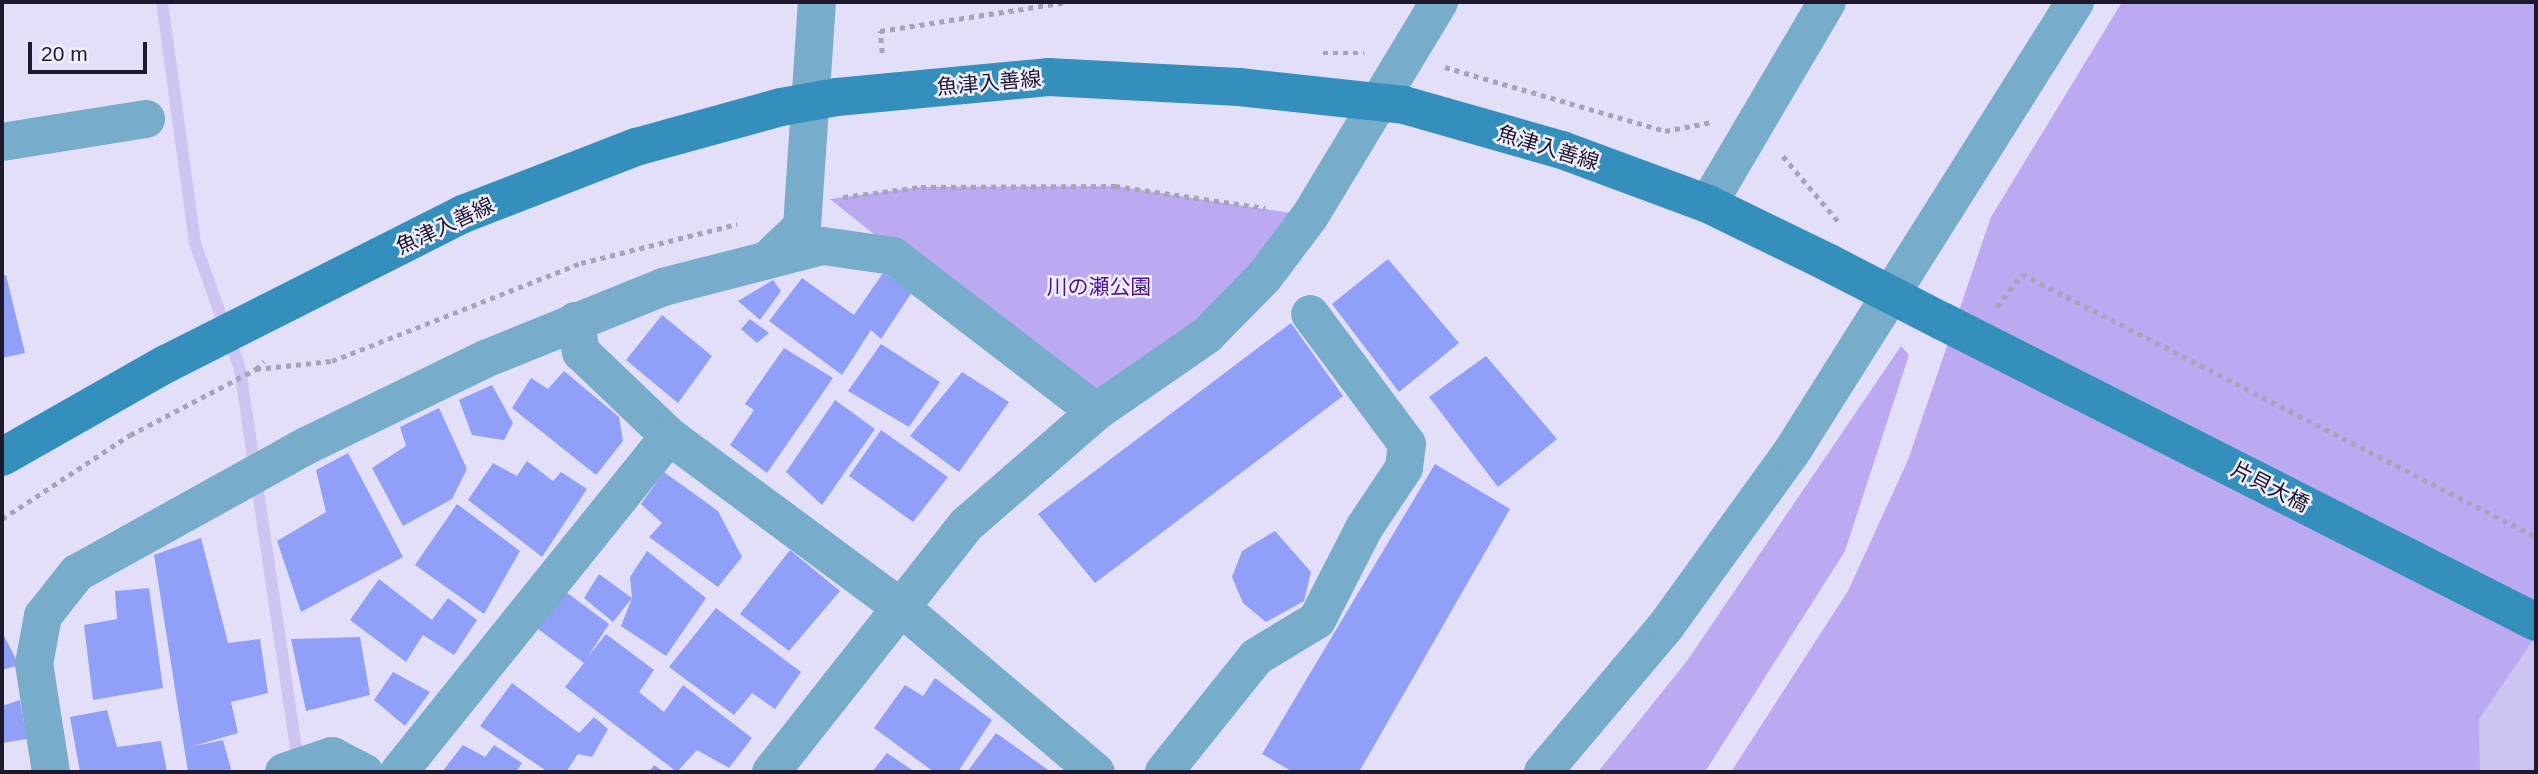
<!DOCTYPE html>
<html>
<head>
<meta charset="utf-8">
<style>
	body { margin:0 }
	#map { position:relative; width:2538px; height:774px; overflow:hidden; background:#e4dff8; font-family:Arial,"Noto Sans JP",sans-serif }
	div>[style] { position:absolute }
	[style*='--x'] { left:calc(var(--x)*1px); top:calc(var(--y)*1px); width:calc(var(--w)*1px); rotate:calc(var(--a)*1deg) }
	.green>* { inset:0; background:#bbaaf1 }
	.water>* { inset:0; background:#cec4f2 }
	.stream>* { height:12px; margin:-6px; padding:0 6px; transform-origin:6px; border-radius:6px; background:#cec4f2 }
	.building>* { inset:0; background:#90a0f8 }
	.path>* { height:4.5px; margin-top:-2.25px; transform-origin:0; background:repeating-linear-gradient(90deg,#a8a3bb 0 5px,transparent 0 10px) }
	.minor>* { height:38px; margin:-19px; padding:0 19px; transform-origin:19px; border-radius:19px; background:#77accb }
	.tertiary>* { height:38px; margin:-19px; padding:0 19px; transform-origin:19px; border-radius:19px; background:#77accb }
	.secondary>* { height:38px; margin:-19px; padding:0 19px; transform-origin:19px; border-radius:19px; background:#348fbd }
	.secondary-bridge>* { height:38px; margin:-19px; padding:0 19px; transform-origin:19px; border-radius:19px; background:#348fbd }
	span { translate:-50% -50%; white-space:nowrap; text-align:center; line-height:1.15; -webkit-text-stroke:5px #f1eefb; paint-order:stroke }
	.street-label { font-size:21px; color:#1e182e }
	.park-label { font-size:21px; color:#4d1298 }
	.frame { position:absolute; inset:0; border:4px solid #1e182e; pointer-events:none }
	.scale { position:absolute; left:28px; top:42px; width:119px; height:32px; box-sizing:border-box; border:4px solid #1e182e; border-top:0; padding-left:9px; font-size:21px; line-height:24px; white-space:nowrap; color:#1e182e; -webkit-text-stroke:5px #f1eefb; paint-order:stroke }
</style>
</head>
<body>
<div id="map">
	<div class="green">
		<div style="clip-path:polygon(2122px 2px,2536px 2px,2536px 636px,2480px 719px,2480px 772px,1731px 772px,1848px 591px,1908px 460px,1991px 217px)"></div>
		<div style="clip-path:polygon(1115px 186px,1310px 216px,1096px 412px,830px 199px,921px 187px)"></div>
		<div style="clip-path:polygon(1901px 346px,1909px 355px,1845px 551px,1705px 772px,1598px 772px,1687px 661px)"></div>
	</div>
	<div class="water">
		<div style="clip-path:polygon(2536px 636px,2536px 772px,2480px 772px,2479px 719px)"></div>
	</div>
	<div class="stream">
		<div style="--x:162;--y:2;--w:243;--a:82.2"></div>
		<div style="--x:195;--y:243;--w:134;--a:70.3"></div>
		<div style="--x:240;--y:369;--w:399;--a:81.6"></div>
	</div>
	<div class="building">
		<div style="clip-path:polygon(1388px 259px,1459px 343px,1399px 392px,1332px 304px)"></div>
		<div style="clip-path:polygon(883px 273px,912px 292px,881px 339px,871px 330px,842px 375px,769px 321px,802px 278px,854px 315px)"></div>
		<div style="clip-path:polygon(6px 275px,25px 353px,2px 358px,2px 276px)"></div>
		<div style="clip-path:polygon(773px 280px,781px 291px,760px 320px,738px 301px)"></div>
		<div style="clip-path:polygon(662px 315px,712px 356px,678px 403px,626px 360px)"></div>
		<div style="clip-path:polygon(750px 319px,769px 333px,757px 343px,741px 329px)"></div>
		<div style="clip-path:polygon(1291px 323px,1343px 396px,1095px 583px,1038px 514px)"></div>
		<div style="clip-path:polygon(881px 344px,940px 382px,909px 427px,848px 391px)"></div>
		<div style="clip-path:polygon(784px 348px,833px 378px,767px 473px,730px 445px,754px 410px,745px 404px)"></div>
		<div style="clip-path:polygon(1486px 356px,1557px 439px,1498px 487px,1429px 397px)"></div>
		<div style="clip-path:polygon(564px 371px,619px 417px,623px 441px,596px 475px,512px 408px,531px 378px,548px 389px)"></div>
		<div style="clip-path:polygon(962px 372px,1009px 402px,959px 472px,910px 436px)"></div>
		<div style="clip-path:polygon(492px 385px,513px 423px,504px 440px,472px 435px,459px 400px)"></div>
		<div style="clip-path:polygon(835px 400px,875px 429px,822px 505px,786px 472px)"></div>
		<div style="clip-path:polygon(439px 408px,467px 469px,452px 499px,403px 526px,372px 468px,406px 446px,400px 427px)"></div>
		<div style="clip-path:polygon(881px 430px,948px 477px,913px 522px,849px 476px)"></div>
		<div style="clip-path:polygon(348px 453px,403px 557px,301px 612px,277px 541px,326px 512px,316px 470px)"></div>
		<div style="clip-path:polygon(527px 461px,553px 481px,561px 472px,587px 489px,542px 557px,468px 500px,493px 463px,517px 476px)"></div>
		<div style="clip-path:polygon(1435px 464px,1510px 509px,1359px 772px,1293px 772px,1262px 754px)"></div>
		<div style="clip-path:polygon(664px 472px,718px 511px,742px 557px,718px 587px,649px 537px,662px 523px,641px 504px)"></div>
		<div style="clip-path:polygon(457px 504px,520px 551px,484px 614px,415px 565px)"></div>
		<div style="clip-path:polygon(1275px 531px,1311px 572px,1304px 601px,1266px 622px,1243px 603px,1232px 577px,1242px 551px)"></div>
		<div style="clip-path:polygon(201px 538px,228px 643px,260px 639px,268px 693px,231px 702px,238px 733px,190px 747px,223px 740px,231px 769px,225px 772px,188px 772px,154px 555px)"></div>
		<div style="clip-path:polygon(790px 550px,840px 591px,789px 651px,740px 614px)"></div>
		<div style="clip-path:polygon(647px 551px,706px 598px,666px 656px,621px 626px,632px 598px,613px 622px,584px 598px,599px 574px,632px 598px,630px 577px)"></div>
		<div style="clip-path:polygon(379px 579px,432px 620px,448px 598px,477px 620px,454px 655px,423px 635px,406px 662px,350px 620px)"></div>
		<div style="clip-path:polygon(149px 588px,163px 688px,93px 700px,84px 625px,117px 619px,115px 591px)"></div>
		<div style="clip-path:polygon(566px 592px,609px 624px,587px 658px,606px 634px,654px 670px,639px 692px,664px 712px,683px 685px,752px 738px,729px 768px,697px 750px,677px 772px,565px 687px,584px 663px,538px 629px)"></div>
		<div style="clip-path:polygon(716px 608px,801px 672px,775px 709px,752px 693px,734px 715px,669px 667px)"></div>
		<div style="clip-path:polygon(2px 632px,19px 665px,2px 670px)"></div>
		<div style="clip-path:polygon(360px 637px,370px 695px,306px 711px,291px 639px)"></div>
		<div style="clip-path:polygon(393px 672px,430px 692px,405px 726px,374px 700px)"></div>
		<div style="clip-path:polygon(935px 678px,992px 720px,958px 772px,934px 772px,874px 728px,905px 685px,923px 696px)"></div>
		<div style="clip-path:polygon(512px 683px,579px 733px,594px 717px,608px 729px,592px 757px,578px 754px,566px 772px,548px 772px,480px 726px)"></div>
		<div style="clip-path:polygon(20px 700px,27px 739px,2px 743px,2px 706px)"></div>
		<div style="clip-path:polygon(107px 710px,117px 747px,161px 741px,167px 772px,80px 772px,70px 717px)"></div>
		<div style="clip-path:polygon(996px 733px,1051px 772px,967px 772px)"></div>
		<div style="clip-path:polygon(463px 745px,485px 757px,494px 745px,522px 763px,516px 772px,442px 772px)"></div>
		<div style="clip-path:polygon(887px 753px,915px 772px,872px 772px)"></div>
		<div style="clip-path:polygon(654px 765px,664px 772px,649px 772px)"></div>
	</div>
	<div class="path">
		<div style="--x:882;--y:53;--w:22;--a:-95"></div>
		<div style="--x:880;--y:31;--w:189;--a:-8.8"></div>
		<div style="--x:1323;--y:53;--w:41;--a:0"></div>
		<div style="--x:1445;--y:67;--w:229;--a:16.2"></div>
		<div style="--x:1665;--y:131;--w:48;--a:-10.8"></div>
		<div style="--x:1783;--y:156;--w:85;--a:49.8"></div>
		<div style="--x:843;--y:197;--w:79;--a:-7.3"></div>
		<div style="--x:921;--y:187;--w:194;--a:-0.3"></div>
		<div style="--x:1115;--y:186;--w:152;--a:8.3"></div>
		<div style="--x:1997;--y:307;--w:41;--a:-52.9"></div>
		<div style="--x:2022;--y:274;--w:577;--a:27.1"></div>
		<div style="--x:256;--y:369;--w:11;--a:-45"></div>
		<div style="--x:2;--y:519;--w:153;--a:-33.3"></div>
		<div style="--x:130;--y:435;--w:142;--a:-27.6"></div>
		<div style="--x:256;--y:369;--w:76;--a:-6"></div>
		<div style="--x:332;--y:361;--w:268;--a:-21.5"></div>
		<div style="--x:581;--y:263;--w:161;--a:-14"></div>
	</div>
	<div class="minor">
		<div style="--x:2;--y:142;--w:146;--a:-9.1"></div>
		<div style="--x:767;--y:260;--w:48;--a:-43.3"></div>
		<div style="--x:802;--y:227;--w:225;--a:-86.2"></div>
		<div style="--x:575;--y:321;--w:32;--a:79"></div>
		<div style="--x:581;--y:352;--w:122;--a:43.7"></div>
		<div style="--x:669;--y:436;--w:292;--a:36.5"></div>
		<div style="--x:904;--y:610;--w:251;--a:40.2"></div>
		<div style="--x:51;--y:772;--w:109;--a:-98.9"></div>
		<div style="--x:34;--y:664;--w:49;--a:-79.4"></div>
		<div style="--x:43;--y:616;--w:55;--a:-51.7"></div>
		<div style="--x:77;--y:573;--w:262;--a:-29"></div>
		<div style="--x:306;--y:446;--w:199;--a:-25.9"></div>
		<div style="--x:485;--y:359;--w:192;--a:-22"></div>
		<div style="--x:663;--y:287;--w:165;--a:-14.4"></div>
		<div style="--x:823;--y:246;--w:71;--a:8.1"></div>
		<div style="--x:893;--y:256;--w:256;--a:37.5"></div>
		<div style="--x:284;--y:772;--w:51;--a:-18.4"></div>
		<div style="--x:332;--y:756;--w:36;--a:27"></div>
		<div style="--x:399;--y:772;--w:431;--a:-51.2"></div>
		<div style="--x:1164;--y:772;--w:147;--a:-51.3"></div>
		<div style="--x:1256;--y:657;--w:71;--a:-31.2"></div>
		<div style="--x:1317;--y:620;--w:103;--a:-62.9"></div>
		<div style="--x:1364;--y:528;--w:72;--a:-56.3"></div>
		<div style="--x:1404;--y:468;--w:24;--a:-83"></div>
		<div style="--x:1407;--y:444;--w:162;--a:-126.7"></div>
	</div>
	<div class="tertiary">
		<div style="--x:1708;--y:204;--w:234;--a:-59.5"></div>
		<div style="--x:771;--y:772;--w:315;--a:-51.7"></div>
		<div style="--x:966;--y:525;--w:172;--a:-41"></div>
		<div style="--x:1096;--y:412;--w:135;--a:-34.7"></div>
		<div style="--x:1207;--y:335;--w:81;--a:-45.5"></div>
		<div style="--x:1264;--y:277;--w:76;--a:-53"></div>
		<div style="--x:1310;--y:216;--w:250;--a:-58.9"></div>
		<div style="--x:1543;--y:772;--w:191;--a:-49.9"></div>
		<div style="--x:1666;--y:626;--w:213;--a:-54.2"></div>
		<div style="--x:1791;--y:453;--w:533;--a:-57.8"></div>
	</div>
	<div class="secondary">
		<div style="--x:837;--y:97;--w:212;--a:-5.4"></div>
		<div style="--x:1048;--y:77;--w:191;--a:3"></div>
		<div style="--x:1404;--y:105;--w:164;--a:15.9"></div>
		<div style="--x:1562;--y:150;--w:156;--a:20.3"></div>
		<div style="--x:1708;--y:204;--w:135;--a:26"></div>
		<div style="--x:1942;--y:321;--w:666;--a:26.87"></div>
		<div style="--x:2;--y:457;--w:189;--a:-29.6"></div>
		<div style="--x:166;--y:364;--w:333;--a:-26.8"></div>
		<div style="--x:463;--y:214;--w:186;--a:-21.2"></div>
		<div style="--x:636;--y:147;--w:150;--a:-15.4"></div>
	</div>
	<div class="secondary-bridge">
		<div style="--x:1239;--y:87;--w:166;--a:6.2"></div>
		<div style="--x:781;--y:107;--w:57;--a:-10.1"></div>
		<div style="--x:1829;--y:263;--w:127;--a:27.2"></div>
	</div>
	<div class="street-label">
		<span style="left:989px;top:83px;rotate:-5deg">魚津入善線</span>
		<span style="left:1548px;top:148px;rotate:17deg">魚津入善線</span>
		<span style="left:445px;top:226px;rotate:-25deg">魚津入善線</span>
		<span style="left:2270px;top:487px;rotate:27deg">片貝大橋</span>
	</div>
	<div class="park-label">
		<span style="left:1099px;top:287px">川の瀬公園</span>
	</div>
	<div class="frame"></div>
	<div class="scale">20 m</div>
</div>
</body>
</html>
